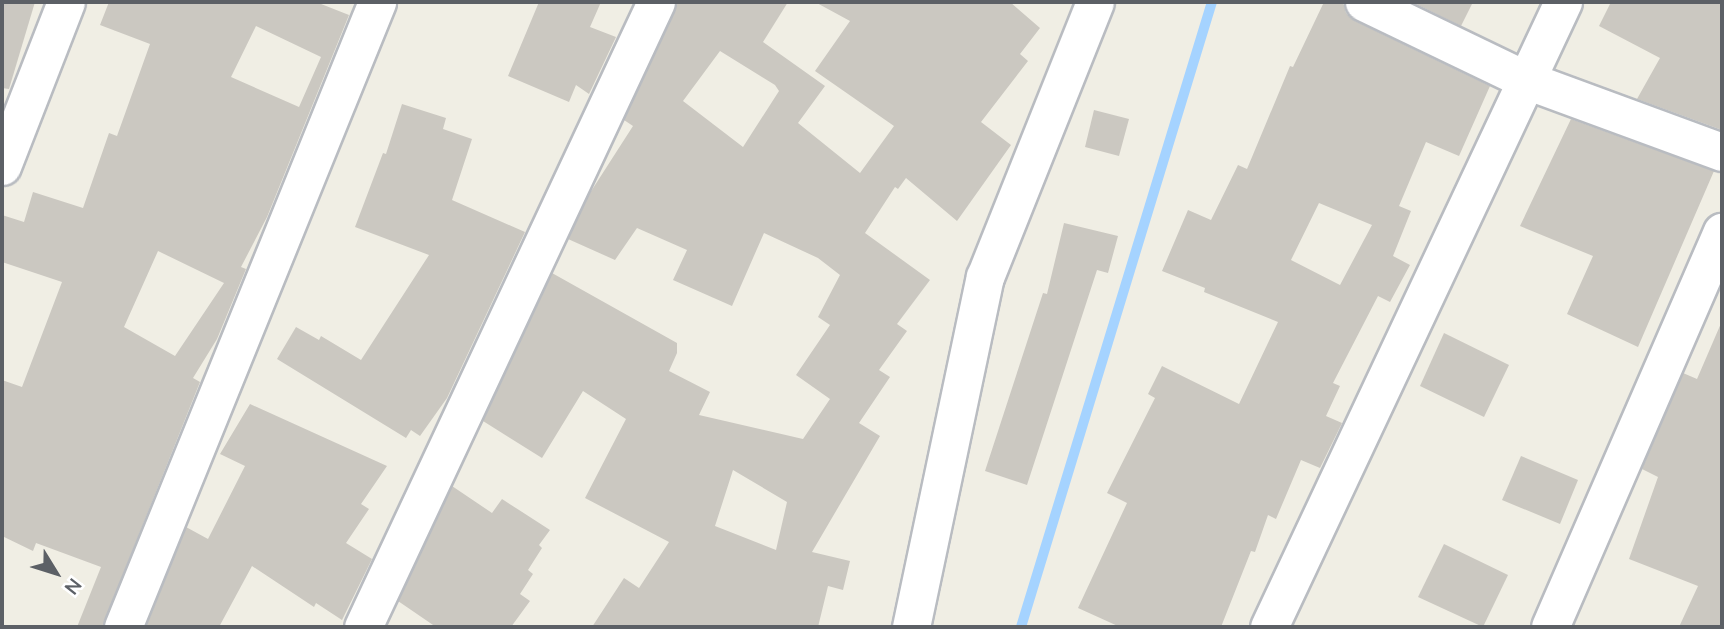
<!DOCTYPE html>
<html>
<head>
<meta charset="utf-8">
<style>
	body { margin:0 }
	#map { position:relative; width:1724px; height:629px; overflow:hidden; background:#f0eee4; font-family:"Nunito Sans",sans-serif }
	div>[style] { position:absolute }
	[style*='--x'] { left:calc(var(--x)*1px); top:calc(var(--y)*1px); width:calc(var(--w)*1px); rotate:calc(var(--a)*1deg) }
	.stream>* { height:10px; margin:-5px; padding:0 5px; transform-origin:5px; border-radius:5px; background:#a5d3ff }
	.building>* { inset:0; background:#cbc8c1 }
	.roads { filter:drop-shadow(2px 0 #b9bcc1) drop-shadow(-2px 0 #b9bcc1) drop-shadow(0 2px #b9bcc1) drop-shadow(0 -2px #b9bcc1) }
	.minor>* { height:37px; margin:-18.5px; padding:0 18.5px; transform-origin:18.5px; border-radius:18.5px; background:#fff }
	span { translate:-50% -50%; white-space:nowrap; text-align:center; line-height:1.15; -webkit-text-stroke:5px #fff; paint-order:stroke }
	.frame { position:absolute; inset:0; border:4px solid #5c6066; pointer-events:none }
	.north { position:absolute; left:21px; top:538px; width:70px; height:70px; -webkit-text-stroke:5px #fff; paint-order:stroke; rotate:128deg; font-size:19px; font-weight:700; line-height:28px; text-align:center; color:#5c6066 }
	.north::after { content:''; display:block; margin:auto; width:24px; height:32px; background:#5c6066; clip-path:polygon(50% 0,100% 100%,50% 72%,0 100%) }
</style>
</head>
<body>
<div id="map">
	<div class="stream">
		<div style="--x:1021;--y:627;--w:654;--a:-73.01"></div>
	</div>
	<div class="building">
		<div style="clip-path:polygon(2px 2px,35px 2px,9px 89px,2px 88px)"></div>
		<div style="clip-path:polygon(evenodd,109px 2px,316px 2px,349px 15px,267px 217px,241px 267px,246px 269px,217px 339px,193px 378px,200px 382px,102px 627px,77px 627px,101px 567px,36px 543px,33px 551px,2px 536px,2px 380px,22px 387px,62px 282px,2px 262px,2px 215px,24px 222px,33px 192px,83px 208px,109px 133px,117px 136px,150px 44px,100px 25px,109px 2px,256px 26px,321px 57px,299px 107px,231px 77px,256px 26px,109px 2px,158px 251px,224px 283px,175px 356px,124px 327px,158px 251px)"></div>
		<div style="clip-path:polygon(539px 2px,601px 2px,590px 27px,616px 37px,589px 94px,576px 85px,569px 102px,508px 76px)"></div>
		<div style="clip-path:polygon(evenodd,677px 2px,788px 2px,763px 42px,825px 86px,798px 123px,860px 173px,894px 126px,815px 71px,850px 21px,815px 2px,1010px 2px,1040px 28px,1020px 54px,1028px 61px,981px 122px,1011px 145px,957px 221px,906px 178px,898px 189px,895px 187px,865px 233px,930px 280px,897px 324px,907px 331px,879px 370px,890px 377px,859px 423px,880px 436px,812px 552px,850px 561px,843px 590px,828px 586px,818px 627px,592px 627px,624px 578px,639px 588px,669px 542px,585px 498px,626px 419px,583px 391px,542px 458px,483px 421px,552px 273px,677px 343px,677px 353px,669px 371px,710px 392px,699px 415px,803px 439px,830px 399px,796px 375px,830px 325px,818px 317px,840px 275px,818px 258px,764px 233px,732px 306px,673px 280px,687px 250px,637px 228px,615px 260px,568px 239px,588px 196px,633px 126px,624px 120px,677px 2px,720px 51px,775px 85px,779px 91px,743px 147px,683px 101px,720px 51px,677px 2px,733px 470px,787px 502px,776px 550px,715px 526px,733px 470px)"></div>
		<div style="clip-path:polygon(evenodd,1324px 2px,1343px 2px,1346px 13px,1355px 21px,1490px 86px,1459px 156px,1426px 142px,1399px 206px,1411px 211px,1393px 256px,1410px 265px,1390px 302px,1378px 296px,1333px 383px,1340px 386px,1326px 416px,1342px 423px,1320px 468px,1301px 460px,1276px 519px,1268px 515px,1255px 552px,1251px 551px,1221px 627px,1120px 627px,1078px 608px,1127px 503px,1107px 493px,1155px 398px,1148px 394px,1162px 366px,1239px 404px,1278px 322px,1204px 292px,1205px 288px,1162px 271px,1188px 210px,1211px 220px,1238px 165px,1247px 169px,1290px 66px,1293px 67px,1324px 2px,1319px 203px,1372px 225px,1340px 285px,1291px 260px,1319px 203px)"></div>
		<div style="clip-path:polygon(1412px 2px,1473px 2px,1461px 26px)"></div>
		<div style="clip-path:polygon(1611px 2px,1722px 2px,1722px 130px,1637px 99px,1660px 58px,1599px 26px)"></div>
		<div style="clip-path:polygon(402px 104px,446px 118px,443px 129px,472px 139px,452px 200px,525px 232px,447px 398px,420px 436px,411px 430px,406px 438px,277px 359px,296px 327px,319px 340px,321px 336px,361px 360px,429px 255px,355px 227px,383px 153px,386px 154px)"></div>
		<div style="clip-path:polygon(1094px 110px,1129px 119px,1119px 156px,1085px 147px)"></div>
		<div style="clip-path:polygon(1571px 119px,1714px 171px,1638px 347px,1567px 314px,1593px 256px,1520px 226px)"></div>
		<div style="clip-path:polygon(1064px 223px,1118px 236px,1108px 273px,1097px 270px,1027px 485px,985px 471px,1043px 293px,1047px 294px)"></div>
		<div style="clip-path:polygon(1722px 321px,1722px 627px,1679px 627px,1698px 586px,1629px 559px,1658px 477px,1642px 469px,1683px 373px,1697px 379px)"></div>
		<div style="clip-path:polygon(1444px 333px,1509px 365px,1484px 417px,1420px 386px)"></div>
		<div style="clip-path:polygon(250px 404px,387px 466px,361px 504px,369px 509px,346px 543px,372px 559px,342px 620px,316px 603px,314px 607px,252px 566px,219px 627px,146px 627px,186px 527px,208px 539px,245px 466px,220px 454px)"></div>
		<div style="clip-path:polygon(1521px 456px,1578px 480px,1560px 524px,1502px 500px)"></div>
		<div style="clip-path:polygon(452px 486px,492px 513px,502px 499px,550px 530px,539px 545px,542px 548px,528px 570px,533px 574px,520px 594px,530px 601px,511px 627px,436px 627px,398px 601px)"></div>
		<div style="clip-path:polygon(1444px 544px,1508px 575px,1483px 627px,1418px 597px)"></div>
	</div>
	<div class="roads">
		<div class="minor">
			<div style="--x:1364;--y:2;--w:180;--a:25.7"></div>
			<div style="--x:1526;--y:80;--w:209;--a:20.2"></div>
			<div style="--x:2;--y:166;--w:176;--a:-68.7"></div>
			<div style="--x:123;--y:627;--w:675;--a:-67.88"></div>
			<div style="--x:363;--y:627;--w:690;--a:-64.88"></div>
			<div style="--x:911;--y:627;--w:358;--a:-78.1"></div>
			<div style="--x:985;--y:277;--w:296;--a:-68.2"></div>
			<div style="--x:1269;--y:627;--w:691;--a:-64.81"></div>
			<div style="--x:1550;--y:627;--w:431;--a:-66.5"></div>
		</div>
	</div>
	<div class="frame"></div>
	<div class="north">N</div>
</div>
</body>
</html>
